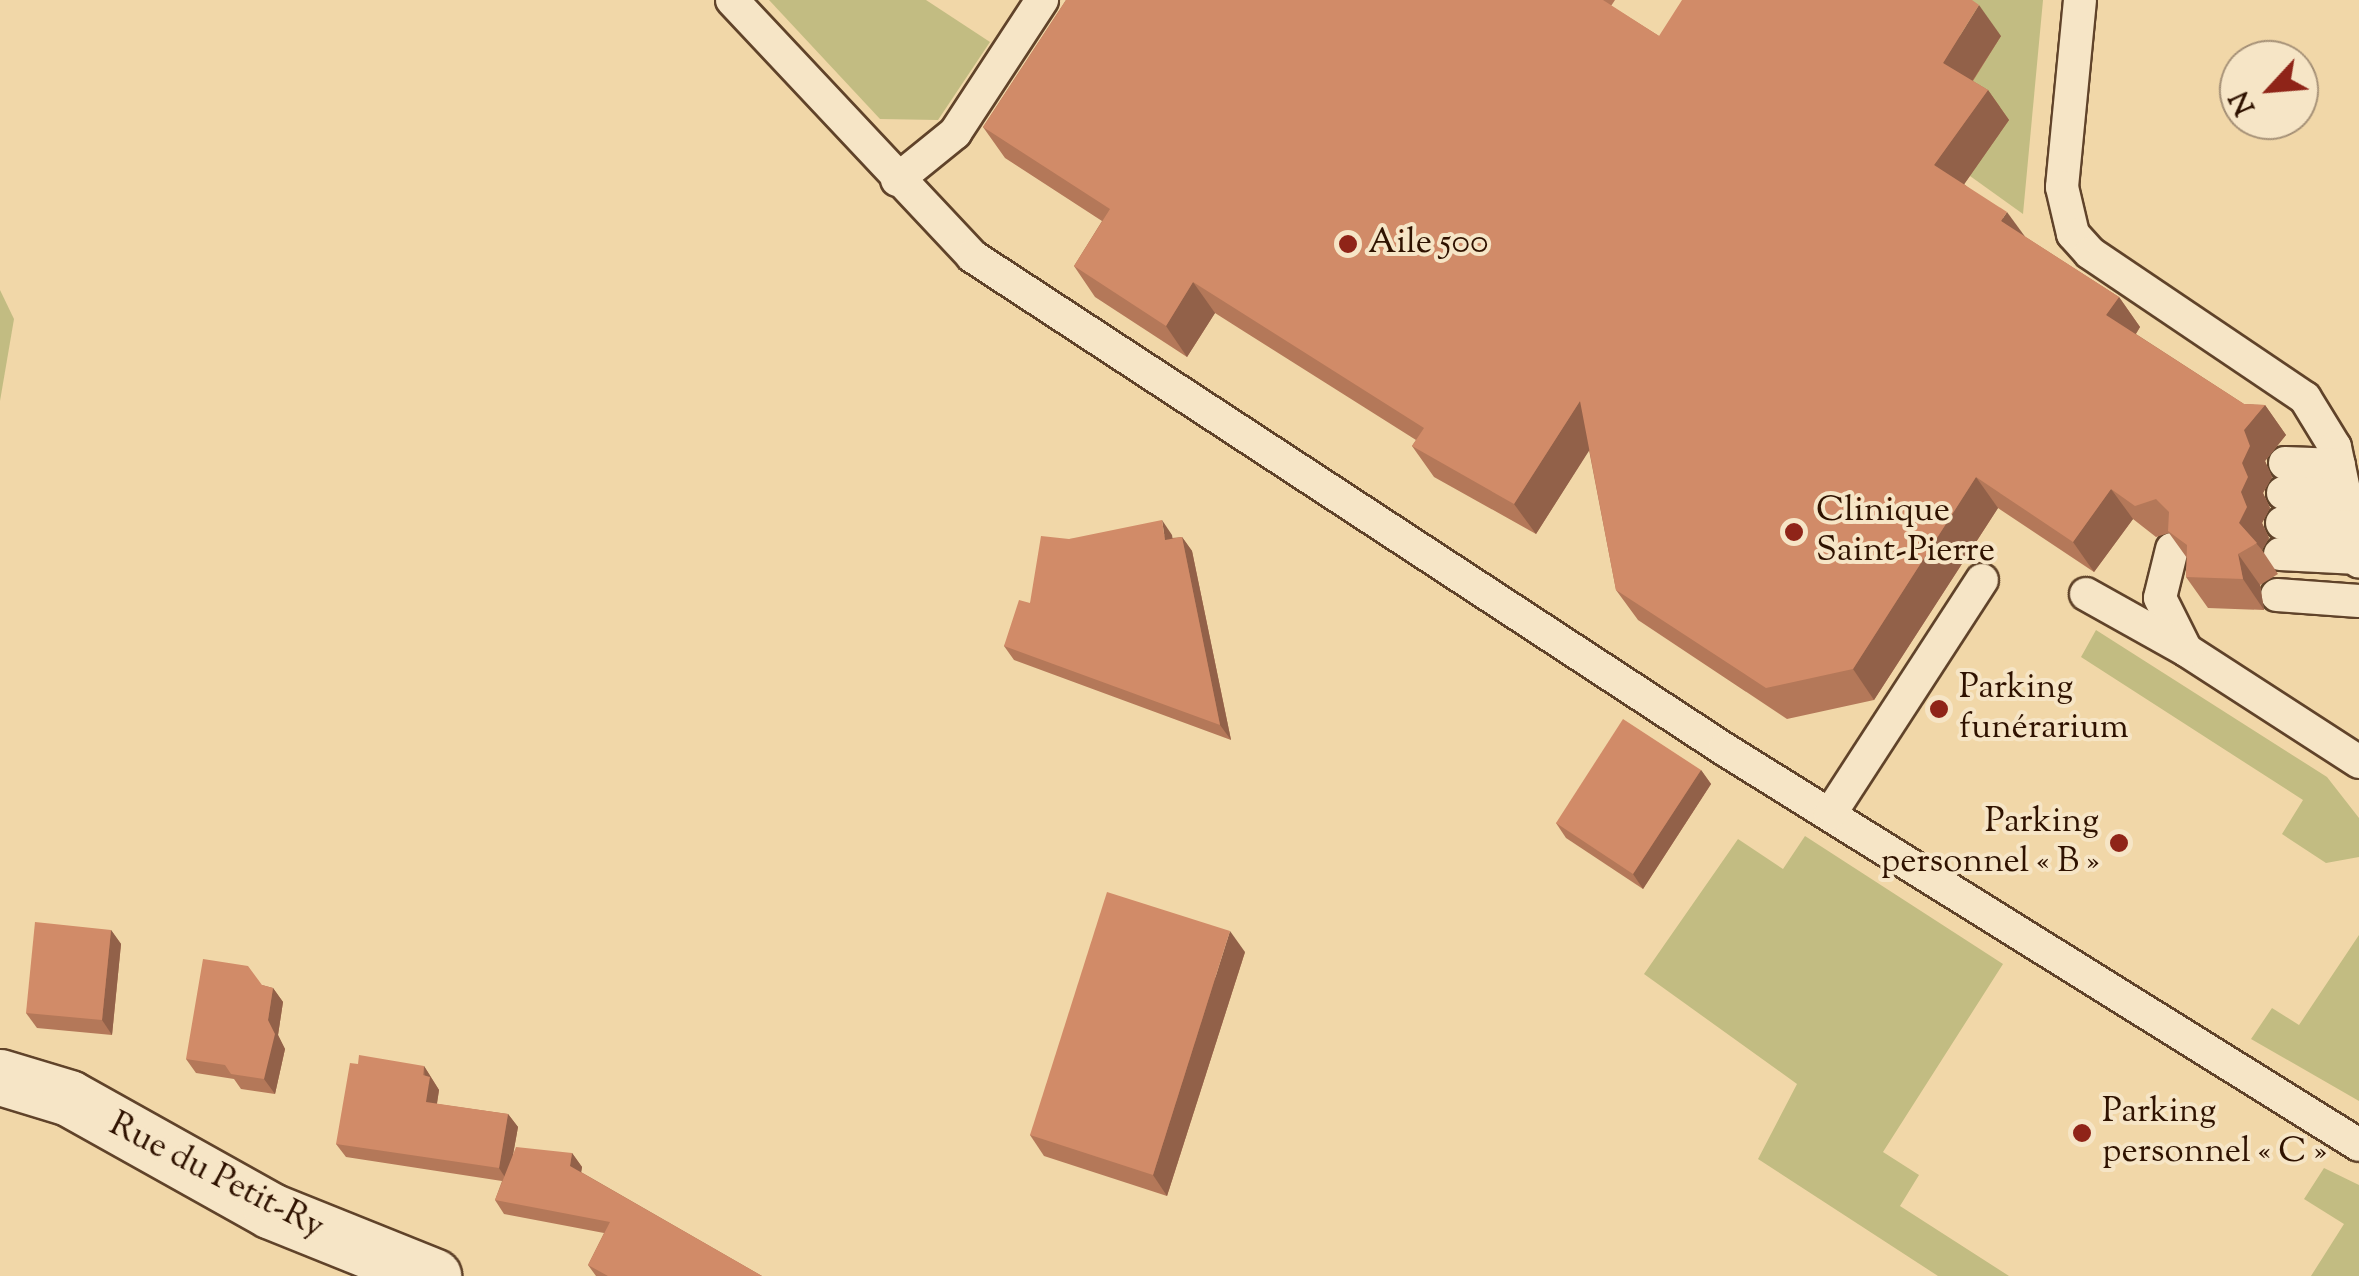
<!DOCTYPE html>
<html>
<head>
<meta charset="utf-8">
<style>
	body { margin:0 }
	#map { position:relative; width:2359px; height:1276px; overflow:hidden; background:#f1d7a8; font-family:"Sorts Mill Goudy",serif }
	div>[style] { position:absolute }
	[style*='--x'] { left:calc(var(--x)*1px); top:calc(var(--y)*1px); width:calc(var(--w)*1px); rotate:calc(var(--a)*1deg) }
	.green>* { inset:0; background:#c2bc82 }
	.roads { filter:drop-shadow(2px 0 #60432a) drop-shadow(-2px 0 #60432a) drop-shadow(0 2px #60432a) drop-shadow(0 -2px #60432a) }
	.service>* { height:32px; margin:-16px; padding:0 16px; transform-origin:16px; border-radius:16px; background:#f6e5c6 }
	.minor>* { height:55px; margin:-27.5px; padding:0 27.5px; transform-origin:27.5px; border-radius:27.5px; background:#f6e5c6 }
	.wall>* { inset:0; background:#b47859 }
	.shaded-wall>* { inset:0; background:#926149 }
	.building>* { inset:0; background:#d18b68 }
	.dots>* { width:28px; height:28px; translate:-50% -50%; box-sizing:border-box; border:5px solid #f6e5c6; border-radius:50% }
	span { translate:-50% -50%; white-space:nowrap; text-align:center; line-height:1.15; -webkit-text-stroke:8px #f6e5c6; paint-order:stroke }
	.poi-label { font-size:35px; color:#2f1200 }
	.left { translate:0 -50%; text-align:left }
	.right { translate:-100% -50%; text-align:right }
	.street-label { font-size:35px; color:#2f1200 }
	.north { position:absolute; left:2219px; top:40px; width:100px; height:100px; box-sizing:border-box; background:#f6e5c6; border:2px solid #a69177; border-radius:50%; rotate:244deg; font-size:28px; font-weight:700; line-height:40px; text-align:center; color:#2f1200 }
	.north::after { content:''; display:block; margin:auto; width:35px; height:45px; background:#8f2418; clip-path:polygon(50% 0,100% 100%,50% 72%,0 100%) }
</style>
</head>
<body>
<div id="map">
	<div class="green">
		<div style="clip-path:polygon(769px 0,926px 0,990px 42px,938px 120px,880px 119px)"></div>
		<div style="clip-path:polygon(1949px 0,2043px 0,2023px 214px,1970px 176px)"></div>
		<div style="clip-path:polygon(0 290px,14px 319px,0 401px)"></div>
		<div style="clip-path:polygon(2096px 630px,2327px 777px,2359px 818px,2359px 857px,2326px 863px,2282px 834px,2303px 800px,2081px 657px)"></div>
		<div style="clip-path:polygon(1805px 836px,2003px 964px,1883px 1152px,1919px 1175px,1900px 1206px,2009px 1276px,1938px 1276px,1758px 1159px,1797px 1084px,1644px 974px,1738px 839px,1783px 869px)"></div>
		<div style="clip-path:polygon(2359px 935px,2359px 1101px,2251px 1039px,2272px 1008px,2299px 1025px)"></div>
		<div style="clip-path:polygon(2324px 1168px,2359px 1185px,2359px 1276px,2311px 1276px,2344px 1224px,2304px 1199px)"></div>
	</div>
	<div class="roads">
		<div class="service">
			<div style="--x:732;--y:0;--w:351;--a:46.8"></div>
			<div style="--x:972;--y:256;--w:899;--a:33.25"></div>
			<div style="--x:1724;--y:749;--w:748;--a:31.95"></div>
			<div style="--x:2080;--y:0;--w:188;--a:95.5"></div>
			<div style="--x:2062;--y:187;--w:48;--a:76.8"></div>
			<div style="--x:2073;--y:234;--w:25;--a:48"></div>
			<div style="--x:2090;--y:253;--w:259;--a:34"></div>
			<div style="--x:2305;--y:398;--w:57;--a:58.5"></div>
			<div style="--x:2335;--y:447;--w:117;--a:78.2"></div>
			<div style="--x:897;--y:180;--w:75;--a:-39"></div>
			<div style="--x:955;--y:133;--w:159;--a:-56.8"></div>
			<div style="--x:2285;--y:463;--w:54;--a:2.1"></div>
			<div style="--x:2283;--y:493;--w:62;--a:1.8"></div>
			<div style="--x:2282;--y:523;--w:70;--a:3.3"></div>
			<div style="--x:2172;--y:549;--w:50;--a:103.8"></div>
			<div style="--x:2160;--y:598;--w:58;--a:63.4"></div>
			<div style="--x:2186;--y:650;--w:206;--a:32.9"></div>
			<div style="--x:2280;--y:554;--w:78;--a:2.9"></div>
			<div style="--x:2086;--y:594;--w:115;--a:29.2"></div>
			<div style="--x:2277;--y:595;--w:82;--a:4.2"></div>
			<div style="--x:1830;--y:814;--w:279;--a:-57"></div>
		</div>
		<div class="minor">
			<div style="--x:0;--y:1077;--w:72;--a:16.9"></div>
			<div style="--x:69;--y:1098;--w:231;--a:29.2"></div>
			<div style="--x:271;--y:1211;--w:175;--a:21.9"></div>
		</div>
	</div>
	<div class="wall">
		<div style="clip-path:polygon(1066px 0,1615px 0,1611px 6px,1659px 36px,2001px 36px,1973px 81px,1988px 90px,2009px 120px,1964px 184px,2024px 236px,2119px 297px,2140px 327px,2136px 334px,2244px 404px,2265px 405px,2286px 435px,2265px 461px,2272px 477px,2263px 493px,2270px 508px,2262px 523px,2269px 538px,2262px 550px,2278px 574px,2260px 585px,2264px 610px,2208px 608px,2186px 577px,2187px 558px,2169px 533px,2156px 537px,2133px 519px,2094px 572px,1998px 508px,1874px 700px,1787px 719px,1638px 620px,1616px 590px,1589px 450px,1536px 534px,1434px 477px,1412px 446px,1416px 440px,1215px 313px,1187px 357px,1095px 297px,1074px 266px,1102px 221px,1005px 158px,983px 127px)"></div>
		<div style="clip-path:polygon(1172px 535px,1172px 538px,1182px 537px,1192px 551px,1231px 740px,1014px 660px,1004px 646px,1069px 539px)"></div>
		<div style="clip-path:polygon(1701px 770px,1711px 784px,1643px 889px,1566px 838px,1556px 823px)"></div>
		<div style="clip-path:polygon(111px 930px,121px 944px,112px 1035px,37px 1028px,26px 1013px)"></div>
		<div style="clip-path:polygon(1245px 952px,1167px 1196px,1044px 1156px,1030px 1135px)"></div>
		<div style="clip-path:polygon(262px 985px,273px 988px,283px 1002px,278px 1035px,285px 1049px,275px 1094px,241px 1089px,234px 1079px,196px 1073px,186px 1059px)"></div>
		<div style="clip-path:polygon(424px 1066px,439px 1090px,437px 1104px,508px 1114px,518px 1127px,513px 1155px,572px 1153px,582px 1167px,581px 1172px,762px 1276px,596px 1276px,588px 1265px,604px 1233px,504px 1214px,495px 1200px,502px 1181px,346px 1157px,336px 1144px)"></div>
	</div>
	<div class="shaded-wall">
		<div style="clip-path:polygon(1979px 5px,2001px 36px,1964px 94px,1943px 63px)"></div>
		<div style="clip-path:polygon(1988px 90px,2009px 120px,1956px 196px,1934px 165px)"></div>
		<div style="clip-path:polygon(2007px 212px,2029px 242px,2001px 221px)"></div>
		<div style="clip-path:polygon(1193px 282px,1215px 313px,1187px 357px,1166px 326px)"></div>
		<div style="clip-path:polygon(2119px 297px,2140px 327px,2128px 346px,2106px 315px)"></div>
		<div style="clip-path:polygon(1580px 401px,1601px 432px,1536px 534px,1514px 504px)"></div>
		<div style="clip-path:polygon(2265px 405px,2286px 435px,2265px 461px,2272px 477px,2263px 493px,2270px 508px,2262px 523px,2269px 538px,2262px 550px,2239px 523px,2244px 430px)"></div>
		<div style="clip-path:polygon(1976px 477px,1998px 508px,1874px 700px,1853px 669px)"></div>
		<div style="clip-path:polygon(2111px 489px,2133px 519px,2094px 572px,2073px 542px)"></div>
		<div style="clip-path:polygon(1162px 520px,1172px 535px,1175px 554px,1165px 540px)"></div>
		<div style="clip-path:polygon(1182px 537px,1192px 551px,1231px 740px,1220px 725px)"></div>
		<div style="clip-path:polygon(2238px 554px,2260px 585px,2264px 610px,2243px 579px)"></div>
		<div style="clip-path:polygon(1701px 770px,1711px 784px,1643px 889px,1633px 874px)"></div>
		<div style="clip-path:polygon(111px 930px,121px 944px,112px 1035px,102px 1020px)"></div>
		<div style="clip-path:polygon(1230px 931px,1245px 952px,1167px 1196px,1153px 1175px)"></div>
		<div style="clip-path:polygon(273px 988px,283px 1002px,278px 1035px,285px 1049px,275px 1094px,264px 1079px,268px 1020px)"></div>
		<div style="clip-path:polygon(424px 1066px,439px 1090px,435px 1115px,426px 1102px)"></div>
		<div style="clip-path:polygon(508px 1114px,518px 1127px,508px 1182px,499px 1168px)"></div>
		<div style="clip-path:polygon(572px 1153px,582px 1167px,580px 1180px,570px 1166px)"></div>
	</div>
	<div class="building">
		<div style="clip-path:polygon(1066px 0,1603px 0,1659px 36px,1682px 0,1972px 0,1979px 5px,1943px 63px,1988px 90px,1934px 165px,2007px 212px,2001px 221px,2119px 297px,2106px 315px,2244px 404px,2265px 405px,2244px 430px,2250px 446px,2242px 463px,2248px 477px,2241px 492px,2247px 507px,2239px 523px,2257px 543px,2238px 554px,2243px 579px,2186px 577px,2187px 545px,2168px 531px,2169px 512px,2156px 499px,2135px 506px,2111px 489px,2073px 542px,1976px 477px,1853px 669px,1766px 688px,1616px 590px,1580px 401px,1514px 504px,1412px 446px,1424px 428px,1193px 282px,1166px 326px,1074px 266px,1110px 209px,983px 127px)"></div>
		<div style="clip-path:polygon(1162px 520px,1165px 540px,1182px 537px,1220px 725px,1004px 646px,1019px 600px,1030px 603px,1041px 536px,1069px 539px)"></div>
		<div style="clip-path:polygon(1623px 719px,1701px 770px,1633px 874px,1556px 823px)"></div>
		<div style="clip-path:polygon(1107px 892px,1230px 931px,1153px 1175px,1030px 1135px)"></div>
		<div style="clip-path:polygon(35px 922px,111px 930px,102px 1020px,26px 1013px)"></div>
		<div style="clip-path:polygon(203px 959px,248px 966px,262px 985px,273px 988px,268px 1020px,275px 1034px,264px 1079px,231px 1074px,225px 1065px,186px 1059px)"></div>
		<div style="clip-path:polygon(359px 1055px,424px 1066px,423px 1075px,430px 1077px,426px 1102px,508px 1114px,499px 1168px,336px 1144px,350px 1063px,358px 1064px)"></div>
		<div style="clip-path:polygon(516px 1147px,572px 1153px,570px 1166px,762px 1276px,608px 1276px,588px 1265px,610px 1222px,495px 1200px)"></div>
	</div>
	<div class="dots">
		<div style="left:1348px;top:244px;background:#8f2418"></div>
		<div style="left:1794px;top:532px;background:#8f2418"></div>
		<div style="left:1939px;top:709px;background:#8f2418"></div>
		<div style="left:2119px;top:843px;background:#8f2418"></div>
		<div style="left:2082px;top:1133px;background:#8f2418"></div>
	</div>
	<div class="poi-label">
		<span class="left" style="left:1368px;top:244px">Aile 500</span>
		<span class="left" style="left:1816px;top:532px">Clinique<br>Saint-Pierre</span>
		<span class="left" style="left:1959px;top:709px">Parking<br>funérarium</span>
		<span class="right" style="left:2099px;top:843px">Parking<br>personnel « B »</span>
		<span class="left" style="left:2102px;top:1133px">Parking<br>personnel « C »</span>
	</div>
	<div class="street-label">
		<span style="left:216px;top:1177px;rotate:27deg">Rue du Petit-Ry</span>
	</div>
	<div class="north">N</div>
</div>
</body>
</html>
